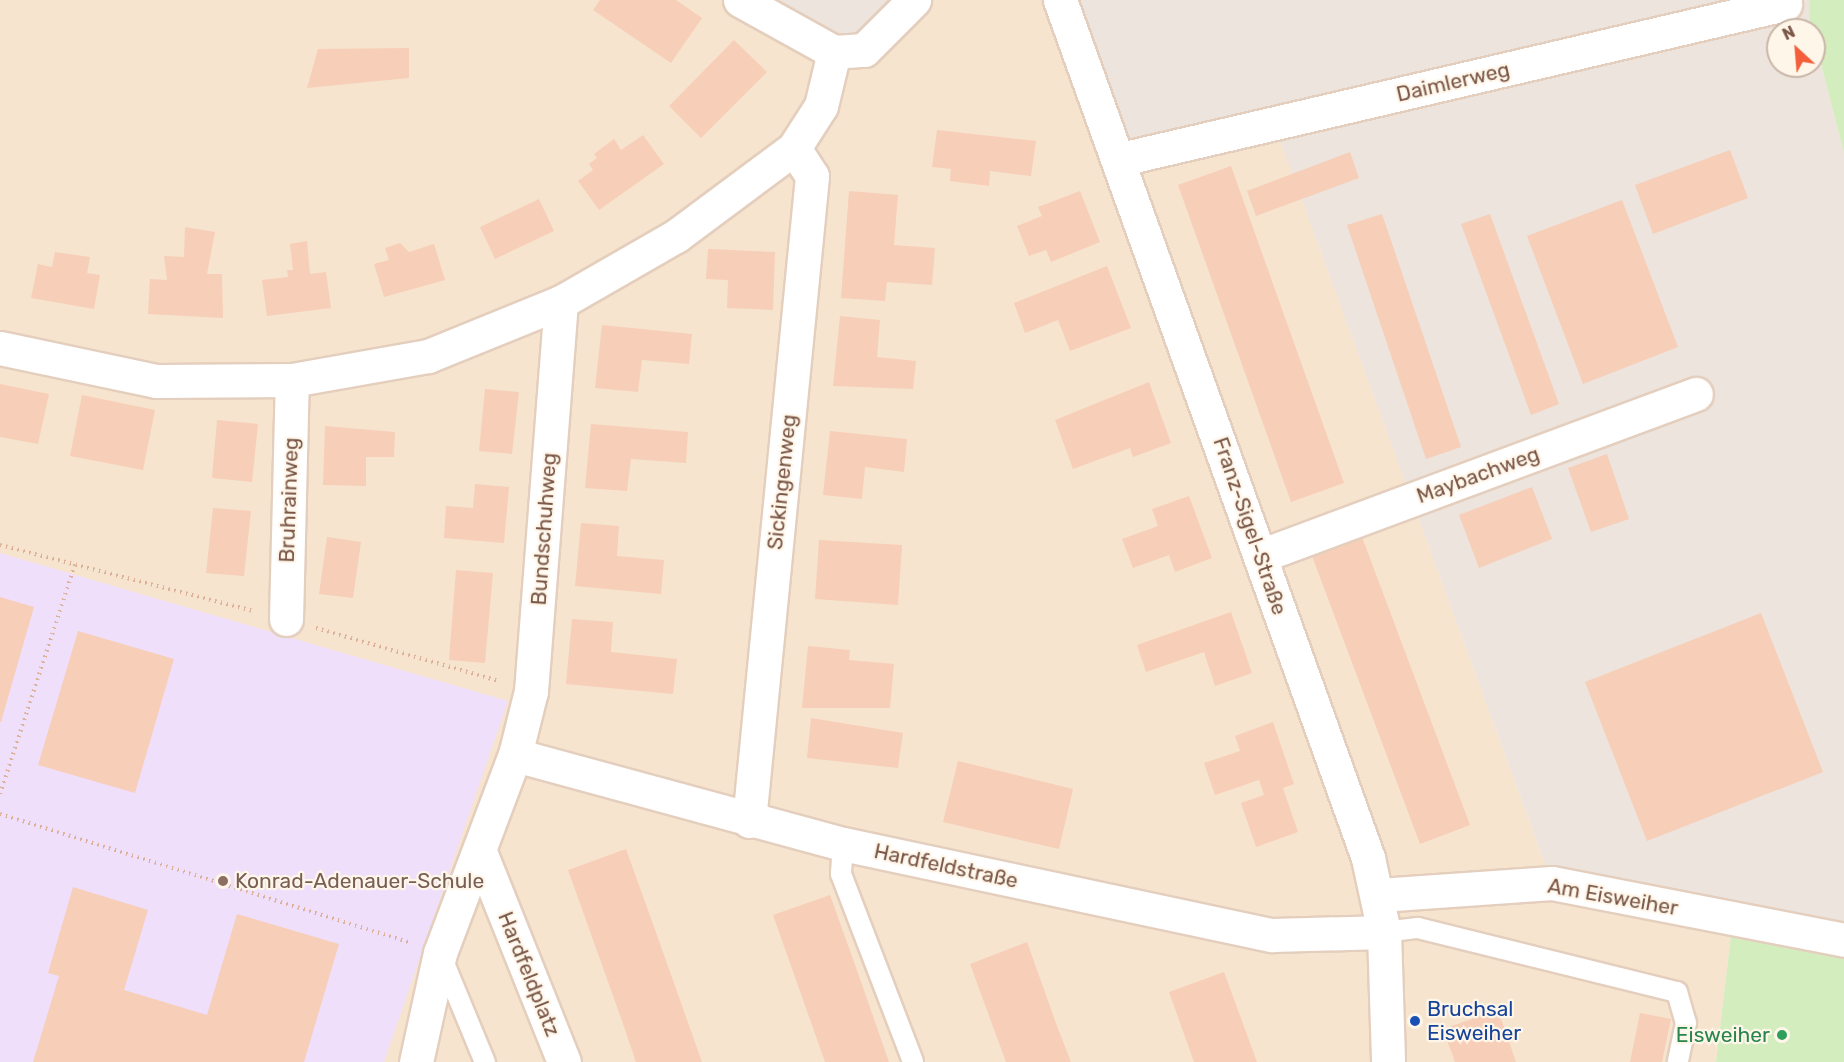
<!DOCTYPE html>
<html>
<head>
<meta charset="utf-8">
<style>
	body { margin:0 }
	#map { position:relative; width:1844px; height:1062px; overflow:hidden; background:#fef2e2; font-family:Rubik,sans-serif }
	div>[style] { position:absolute }
	[style*='--x'] { left:calc(var(--x)*1px); top:calc(var(--y)*1px); width:calc(var(--w)*1px); rotate:calc(var(--a)*1deg) }
	.residential>* { inset:0; background:#f7e4cf }
	.industrial>* { inset:0; background:#ede4dd }
	.education>* { inset:0; background:#f0dffb }
	.green>* { inset:0; background:#d3edbf }
	.building>* { inset:0; background:#f7ceb7 }
	.path>* { height:4px; margin-top:-2px; transform-origin:0; background:repeating-linear-gradient(90deg,#dcb19a 0 1.5px,transparent 0 6px) }
	.roads { filter:drop-shadow(2px 0 #e4cebd) drop-shadow(-2px 0 #e4cebd) drop-shadow(0 2px #e4cebd) drop-shadow(0 -2px #e4cebd) }
	.lane>* { height:20px; margin:-10px; padding:0 10px; transform-origin:10px; border-radius:10px; background:#fff }
	.street>* { height:33px; margin:-16.5px; padding:0 16.5px; transform-origin:16.5px; border-radius:16.5px; background:#fff }
	.dots>* { width:16px; height:16px; translate:-50% -50%; box-sizing:border-box; border:3px solid #fff6ea; border-radius:50% }
	span { translate:-50% -50%; white-space:nowrap; text-align:center; line-height:1.15; -webkit-text-stroke:4.5px #fff6ea; paint-order:stroke }
	.street-label { font-size:21px; color:#795646 }
	.education-label { font-size:21px; color:#785e54 }
	.left { translate:0 -50%; text-align:left }
	.transit-label { font-size:21px; color:#164399 }
	.leisure-label { font-size:21px; color:#27864d }
	.right { translate:-100% -50%; text-align:right }
	.north { position:absolute; left:1766px; top:18px; width:60px; height:60px; box-sizing:border-box; background:#fff6ea; border:2px solid #c9b6a8; border-radius:50%; rotate:334deg; font-size:16px; font-weight:700; line-height:24px; text-align:center; color:#795646 }
	.north::after { content:''; display:block; margin:auto; width:21px; height:27px; background:#f45f3b; clip-path:polygon(50% 0,100% 100%,50% 72%,0 100%) }
</style>
</head>
<body>
<div id="map">
	<div class="residential">
		<div style="clip-path:polygon(0 0,1060px 0,1274px 123px,1552px 883px,1732px 926px,1716px 1062px,0 1062px)"></div>
	</div>
	<div class="industrial">
		<div style="clip-path:polygon(740px 0,914px 0,864px 50px)"></div>
		<div style="clip-path:polygon(1060px 0,1809px 0,1812px 30px,1778px 30px,1778px 66px,1814px 66px,1814px 38px,1844px 153px,1844px 949px,1552px 883px,1274px 124px,1121px 159px)"></div>
	</div>
	<div class="education">
		<div style="clip-path:polygon(0 553px,508px 701px,384px 1062px,0 1062px)"></div>
	</div>
	<div class="green">
		<div style="clip-path:polygon(1809px 0,1844px 0,1844px 153px,1810px 22px)"></div>
		<div style="clip-path:polygon(1732px 926px,1844px 949px,1844px 1062px,1716px 1062px)"></div>
	</div>
	<div class="building">
		<div style="clip-path:polygon(600px 0,676px 0,702px 18px,671px 63px,593px 10px)"></div>
		<div style="clip-path:polygon(734px 40px,767px 72px,701px 138px,669px 106px)"></div>
		<div style="clip-path:polygon(409px 48px,409px 78px,307px 88px,318px 49px)"></div>
		<div style="clip-path:polygon(937px 130px,1036px 141px,1031px 176px,990px 171px,989px 186px,950px 181px,951px 169px,932px 167px)"></div>
		<div style="clip-path:polygon(643px 135px,664px 164px,599px 210px,578px 181px,593px 170px,589px 164px,597px 158px,594px 154px,614px 139px,621px 150px)"></div>
		<div style="clip-path:polygon(1730px 150px,1748px 198px,1653px 234px,1635px 185px)"></div>
		<div style="clip-path:polygon(1350px 152px,1359px 178px,1256px 216px,1247px 191px)"></div>
		<div style="clip-path:polygon(1231px 166px,1344px 483px,1291px 502px,1178px 185px)"></div>
		<div style="clip-path:polygon(849px 191px,898px 195px,894px 245px,935px 248px,932px 285px,887px 282px,885px 301px,841px 298px)"></div>
		<div style="clip-path:polygon(1080px 191px,1100px 242px,1051px 262px,1046px 250px,1029px 256px,1017px 226px,1042px 216px,1038px 207px)"></div>
		<div style="clip-path:polygon(539px 199px,554px 231px,495px 259px,480px 227px)"></div>
		<div style="clip-path:polygon(1622px 200px,1678px 347px,1583px 384px,1527px 236px)"></div>
		<div style="clip-path:polygon(1382px 214px,1461px 447px,1426px 459px,1347px 225px)"></div>
		<div style="clip-path:polygon(1490px 214px,1559px 404px,1531px 415px,1461px 224px)"></div>
		<div style="clip-path:polygon(185px 227px,215px 232px,207px 274px,222px 274px,223px 318px,148px 314px,150px 279px,167px 280px,164px 256px,184px 257px)"></div>
		<div style="clip-path:polygon(307px 241px,310px 274px,326px 272px,331px 308px,267px 316px,262px 280px,288px 277px,287px 270px,293px 270px,290px 244px)"></div>
		<div style="clip-path:polygon(400px 243px,409px 252px,434px 244px,445px 280px,384px 297px,374px 264px,389px 260px,385px 248px)"></div>
		<div style="clip-path:polygon(708px 249px,775px 252px,773px 310px,727px 308px,728px 280px,706px 279px)"></div>
		<div style="clip-path:polygon(55px 252px,90px 257px,87px 273px,100px 275px,94px 309px,31px 298px,38px 264px,52px 267px)"></div>
		<div style="clip-path:polygon(1107px 266px,1131px 328px,1070px 351px,1058px 320px,1025px 333px,1014px 303px)"></div>
		<div style="clip-path:polygon(840px 316px,880px 320px,877px 357px,916px 361px,913px 389px,833px 386px)"></div>
		<div style="clip-path:polygon(602px 325px,692px 334px,689px 364px,642px 360px,638px 392px,595px 388px)"></div>
		<div style="clip-path:polygon(1149px 382px,1171px 443px,1133px 457px,1130px 448px,1073px 469px,1055px 420px)"></div>
		<div style="clip-path:polygon(0 384px,49px 394px,38px 444px,0 437px)"></div>
		<div style="clip-path:polygon(485px 389px,519px 392px,512px 454px,479px 451px)"></div>
		<div style="clip-path:polygon(82px 395px,155px 410px,143px 470px,70px 456px)"></div>
		<div style="clip-path:polygon(217px 420px,258px 424px,252px 482px,212px 478px)"></div>
		<div style="clip-path:polygon(591px 424px,688px 432px,686px 463px,631px 459px,627px 491px,585px 488px)"></div>
		<div style="clip-path:polygon(325px 426px,395px 432px,394px 457px,366px 457px,366px 486px,323px 485px)"></div>
		<div style="clip-path:polygon(830px 431px,907px 439px,904px 472px,865px 467px,862px 499px,823px 495px)"></div>
		<div style="clip-path:polygon(1607px 454px,1629px 519px,1591px 532px,1568px 468px)"></div>
		<div style="clip-path:polygon(475px 484px,509px 487px,504px 543px,444px 538px,446px 506px,473px 508px)"></div>
		<div style="clip-path:polygon(1532px 487px,1552px 539px,1479px 568px,1459px 515px)"></div>
		<div style="clip-path:polygon(1189px 496px,1212px 558px,1175px 572px,1169px 555px,1133px 568px,1122px 539px,1158px 526px,1152px 509px)"></div>
		<div style="clip-path:polygon(213px 508px,251px 511px,244px 576px,206px 573px)"></div>
		<div style="clip-path:polygon(581px 523px,619px 526px,617px 556px,664px 560px,661px 594px,575px 586px)"></div>
		<div style="clip-path:polygon(1359px 529px,1470px 825px,1420px 844px,1309px 548px)"></div>
		<div style="clip-path:polygon(327px 537px,361px 542px,353px 598px,319px 594px)"></div>
		<div style="clip-path:polygon(819px 540px,902px 545px,898px 605px,815px 599px)"></div>
		<div style="clip-path:polygon(456px 570px,493px 573px,485px 663px,449px 660px)"></div>
		<div style="clip-path:polygon(0 597px,34px 607px,1px 722px,0 722px)"></div>
		<div style="clip-path:polygon(1231px 612px,1252px 673px,1215px 686px,1204px 652px,1146px 672px,1137px 645px)"></div>
		<div style="clip-path:polygon(1761px 613px,1823px 772px,1647px 841px,1585px 682px)"></div>
		<div style="clip-path:polygon(572px 619px,613px 622px,611px 652px,677px 659px,673px 694px,566px 684px)"></div>
		<div style="clip-path:polygon(78px 631px,174px 659px,135px 793px,38px 765px)"></div>
		<div style="clip-path:polygon(808px 646px,850px 650px,849px 660px,894px 664px,890px 708px,802px 708px)"></div>
		<div style="clip-path:polygon(811px 718px,903px 733px,898px 768px,807px 758px)"></div>
		<div style="clip-path:polygon(1273px 722px,1294px 784px,1283px 788px,1298px 832px,1256px 847px,1241px 803px,1264px 795px,1259px 780px,1215px 795px,1204px 763px,1240px 751px,1235px 736px)"></div>
		<div style="clip-path:polygon(958px 761px,1073px 789px,1059px 849px,943px 822px)"></div>
		<div style="clip-path:polygon(626px 849px,653px 924px,702px 1062px,636px 1062px,621px 1018px,568px 870px)"></div>
		<div style="clip-path:polygon(73px 887px,148px 910px,124px 990px,207px 1015px,237px 914px,339px 944px,304px 1062px,33px 1062px,59px 976px,48px 973px)"></div>
		<div style="clip-path:polygon(830px 895px,859px 976px,889px 1062px,825px 1062px,773px 915px)"></div>
		<div style="clip-path:polygon(1027px 942px,1057px 1026px,1071px 1062px,1006px 1062px,970px 964px)"></div>
		<div style="clip-path:polygon(1224px 972px,1253px 1051px,1257px 1062px,1194px 1062px,1169px 992px)"></div>
		<div style="clip-path:polygon(1498px 1010px,1516px 1062px,1455px 1062px,1443px 1029px)"></div>
		<div style="clip-path:polygon(1640px 1013px,1671px 1019px,1662px 1062px,1630px 1062px)"></div>
	</div>
	<div class="path">
		<div style="--x:0;--y:545;--w:262;--a:14.6"></div>
		<div style="--x:316;--y:628;--w:191;--a:16.2"></div>
		<div style="--x:0;--y:794;--w:242;--a:-71.9"></div>
		<div style="--x:0;--y:814;--w:429;--a:17.4"></div>
	</div>
	<div class="roads">
		<div class="lane">
			<div style="--x:843;--y:844;--w:30;--a:94"></div>
			<div style="--x:841;--y:874;--w:201;--a:69"></div>
			<div style="--x:1384;--y:932;--w:34;--a:-7"></div>
			<div style="--x:1418;--y:928;--w:267;--a:13.9"></div>
			<div style="--x:1677;--y:992;--w:32;--a:74"></div>
			<div style="--x:1686;--y:1023;--w:40;--a:102"></div>
			<div style="--x:441;--y:956;--w:115;--a:67.5"></div>
		</div>
		<div class="street">
			<div style="--x:740;--y:0;--w:107;--a:29"></div>
			<div style="--x:834;--y:52;--w:30;--a:-4"></div>
			<div style="--x:864;--y:50;--w:71;--a:-45"></div>
			<div style="--x:1060;--y:0;--w:912;--a:70.25"></div>
			<div style="--x:1368;--y:858;--w:76;--a:77.8"></div>
			<div style="--x:1384;--y:932;--w:130;--a:88.2"></div>
			<div style="--x:1121;--y:159;--w:682;--a:-13.14"></div>
			<div style="--x:0;--y:348;--w:159;--a:11.9"></div>
			<div style="--x:156;--y:381;--w:136;--a:-0.4"></div>
			<div style="--x:292;--y:380;--w:138;--a:-10"></div>
			<div style="--x:428;--y:356;--w:144;--a:-22.1"></div>
			<div style="--x:561;--y:302;--w:133;--a:-29.9"></div>
			<div style="--x:676;--y:236;--w:147;--a:-36.7"></div>
			<div style="--x:794;--y:148;--w:50;--a:-57.3"></div>
			<div style="--x:821;--y:106;--w:56;--a:-76.5"></div>
			<div style="--x:1260;--y:556;--w:465;--a:-20.4"></div>
			<div style="--x:286;--y:619;--w:239;--a:-88.6"></div>
			<div style="--x:515;--y:755;--w:340;--a:15.2"></div>
			<div style="--x:843;--y:844;--w:439;--a:12"></div>
			<div style="--x:1272;--y:935;--w:112;--a:-1.5"></div>
			<div style="--x:749;--y:821;--w:648;--a:-84.42"></div>
			<div style="--x:812;--y:176;--w:33;--a:-123"></div>
			<div style="--x:480;--y:852;--w:226;--a:68.2"></div>
			<div style="--x:1379;--y:895;--w:173;--a:-4"></div>
			<div style="--x:1552;--y:883;--w:298;--a:11"></div>
			<div style="--x:416;--y:1062;--w:112;--a:-77.6"></div>
			<div style="--x:440;--y:953;--w:212;--a:-69.3"></div>
			<div style="--x:515;--y:755;--w:66;--a:-76"></div>
			<div style="--x:531;--y:691;--w:390;--a:-85.6"></div>
		</div>
	</div>
	<div class="dots">
		<div style="left:223px;top:881px;background:#8d6e63"></div>
		<div style="left:1415px;top:1021px;background:#1a4fb4"></div>
		<div style="left:1782px;top:1035px;background:#2e9e5b"></div>
	</div>
	<div class="street-label">
		<span style="left:1453px;top:82px;rotate:-13deg">Daimlerweg</span>
		<span style="left:1478px;top:475px;rotate:-20deg">Maybachweg</span>
		<span style="left:782px;top:482px;rotate:-84deg">Sickingenweg</span>
		<span style="left:289px;top:500px;rotate:-88deg">Bruhrainweg</span>
		<span style="left:1250px;top:526px;rotate:71deg">Franz-Sigel-Straße</span>
		<span style="left:544px;top:529px;rotate:-86deg">Bundschuhweg</span>
		<span style="left:946px;top:866px;rotate:12deg">Hardfeldstraße</span>
		<span style="left:1613px;top:897px;rotate:10deg">Am Eisweiher</span>
		<span style="left:529px;top:974px;rotate:68deg">Hardfeldplatz</span>
	</div>
	<div class="education-label">
		<span class="left" style="left:235px;top:881px">Konrad-Adenauer-Schule</span>
	</div>
	<div class="transit-label">
		<span class="left" style="left:1427px;top:1021px">Bruchsal<br>Eisweiher</span>
	</div>
	<div class="leisure-label">
		<span class="right" style="left:1770px;top:1035px">Eisweiher</span>
	</div>
	<div class="north">N</div>
</div>
</body>
</html>
